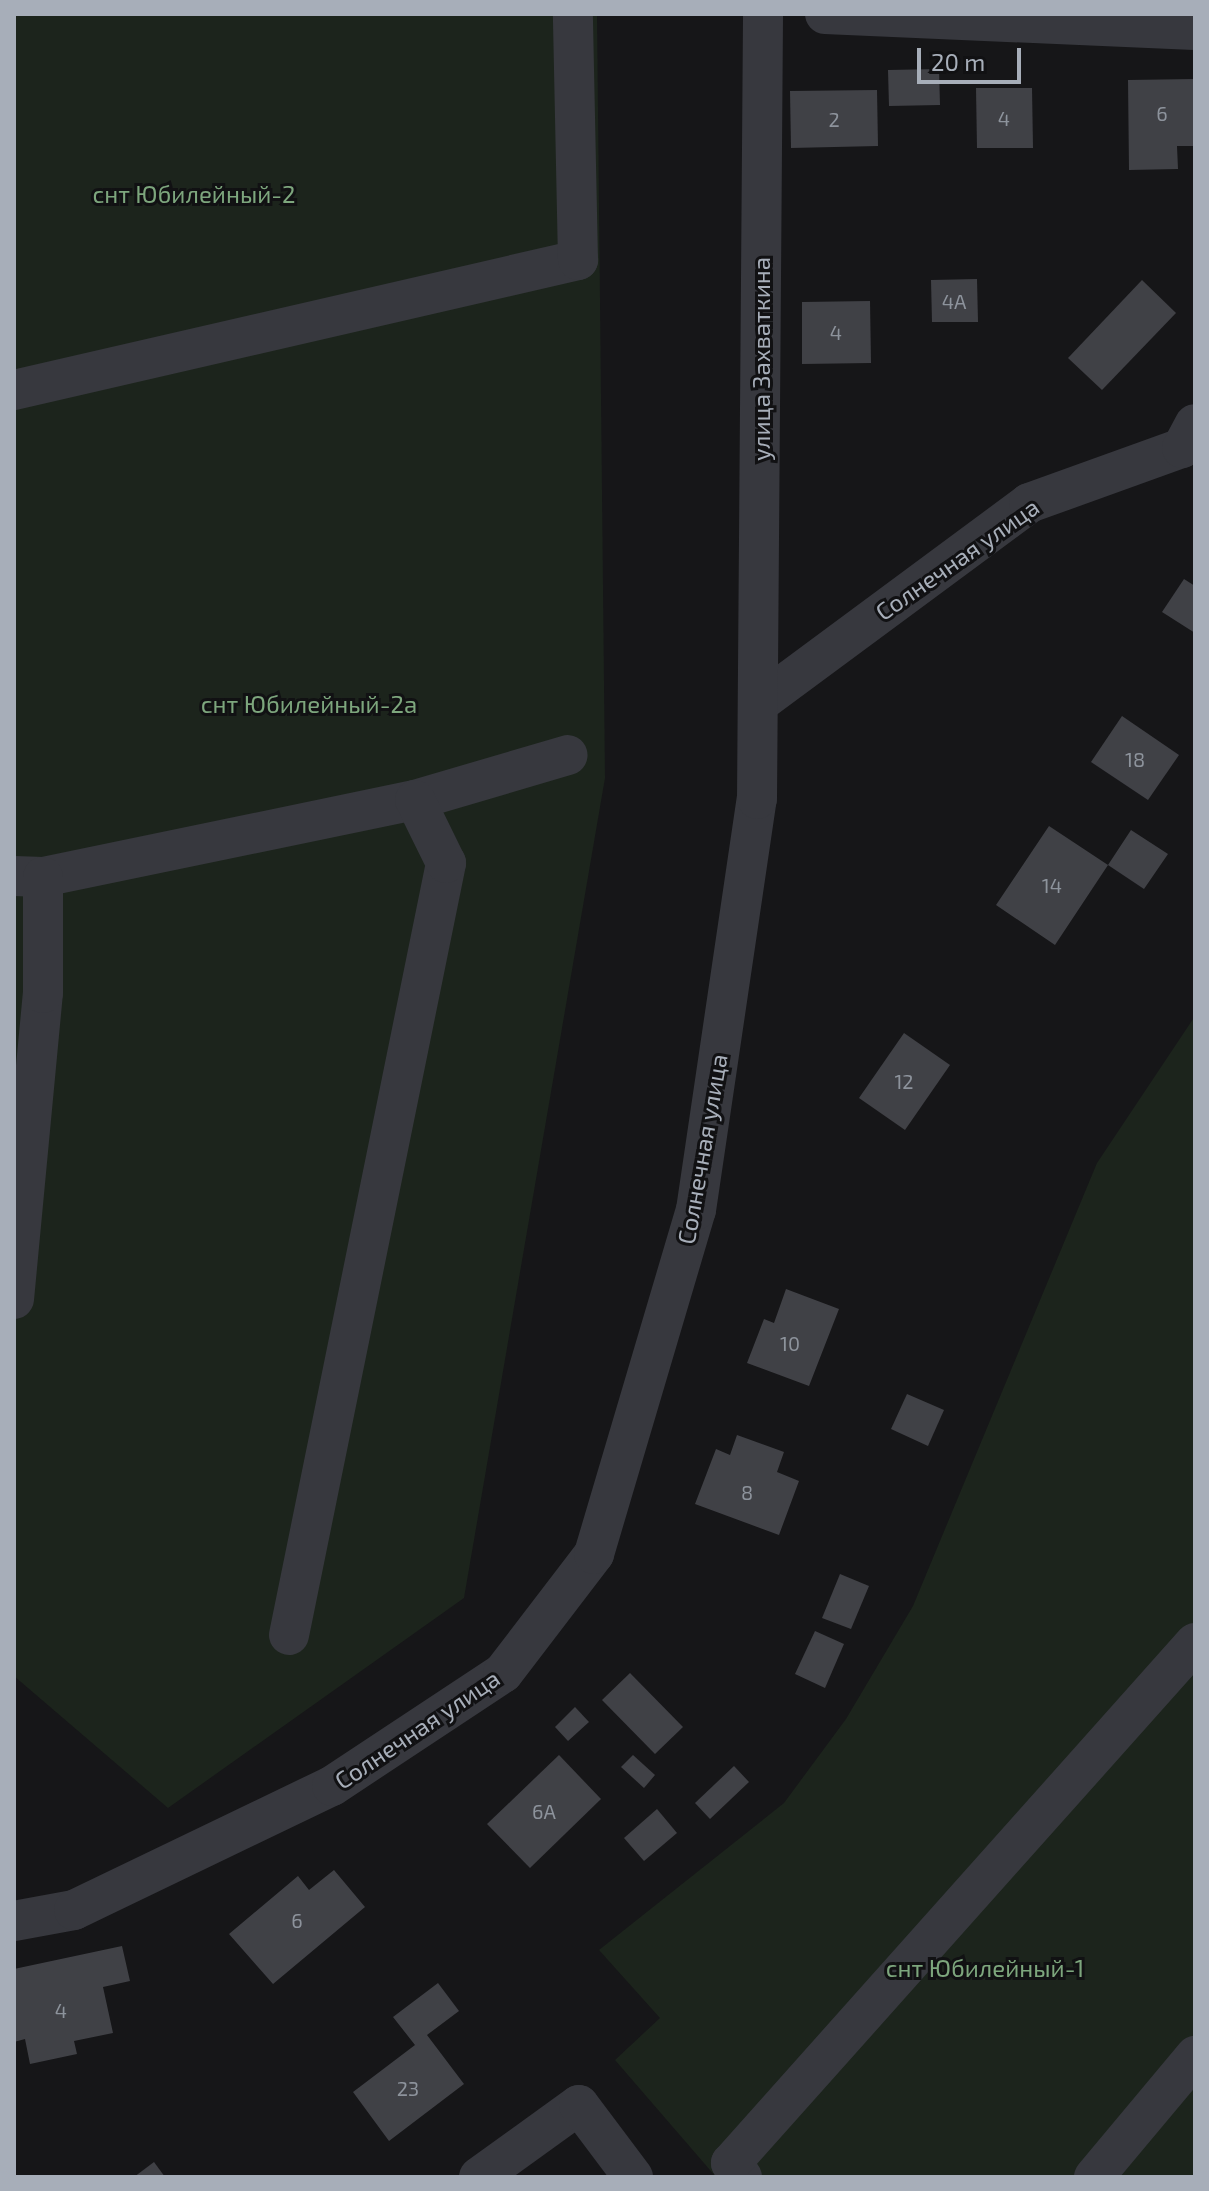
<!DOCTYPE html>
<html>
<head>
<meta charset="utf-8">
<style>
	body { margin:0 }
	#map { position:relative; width:1209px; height:2191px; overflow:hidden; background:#161618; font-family:"Exo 2",sans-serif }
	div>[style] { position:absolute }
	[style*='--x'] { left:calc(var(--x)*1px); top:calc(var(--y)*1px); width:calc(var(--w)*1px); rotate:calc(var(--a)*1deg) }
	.green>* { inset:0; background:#1c241c }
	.building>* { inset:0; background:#404146 }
	.minor>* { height:40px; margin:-20px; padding:0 20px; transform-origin:20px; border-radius:20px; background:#37383e }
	span { translate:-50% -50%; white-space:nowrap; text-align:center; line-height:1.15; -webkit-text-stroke:6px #111113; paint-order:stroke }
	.number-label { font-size:20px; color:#8d939c }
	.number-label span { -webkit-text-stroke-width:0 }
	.park-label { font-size:24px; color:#7da67d }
	.street-label { font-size:24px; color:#a7aeb9 }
	.frame { position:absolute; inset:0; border:16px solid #a7aeb9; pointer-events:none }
	.scale { position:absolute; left:917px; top:48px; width:104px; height:36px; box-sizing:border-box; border:4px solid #a7aeb9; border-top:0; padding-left:10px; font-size:24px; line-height:28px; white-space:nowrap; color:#a7aeb9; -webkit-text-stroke:6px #111113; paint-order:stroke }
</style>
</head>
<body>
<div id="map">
	<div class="green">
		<div style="clip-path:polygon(14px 14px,597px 14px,605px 778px,464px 1598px,168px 1808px,14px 1676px)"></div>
		<div style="clip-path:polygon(1195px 1016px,1195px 2177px,716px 2177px,615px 2060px,660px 2018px,599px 1950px,784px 1803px,846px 1719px,913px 1606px,1097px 1163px)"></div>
	</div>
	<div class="building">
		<div style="clip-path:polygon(939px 69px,940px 105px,889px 106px,888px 70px)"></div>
		<div style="clip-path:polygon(1195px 79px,1195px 146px,1177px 146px,1178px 169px,1129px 170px,1128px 80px)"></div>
		<div style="clip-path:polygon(976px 88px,1032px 88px,1033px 148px,977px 148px)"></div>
		<div style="clip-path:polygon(877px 90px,878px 146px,791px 148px,790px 91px)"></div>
		<div style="clip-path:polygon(977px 279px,978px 322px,932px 322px,931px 280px)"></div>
		<div style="clip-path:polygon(1142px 280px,1176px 313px,1102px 390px,1068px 358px)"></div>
		<div style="clip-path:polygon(870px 301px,871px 363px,802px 364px,802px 302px)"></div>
		<div style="clip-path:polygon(1184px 579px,1195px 586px,1195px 633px,1162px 612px)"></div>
		<div style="clip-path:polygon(1122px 716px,1179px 755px,1148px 800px,1091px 762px)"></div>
		<div style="clip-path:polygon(1049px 826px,1108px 865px,1131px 830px,1168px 854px,1144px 889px,1108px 865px,1055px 945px,996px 905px)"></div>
		<div style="clip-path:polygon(904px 1033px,950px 1065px,905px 1130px,859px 1098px)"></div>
		<div style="clip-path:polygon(786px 1289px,839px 1309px,809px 1386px,747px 1363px,764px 1319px,774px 1323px)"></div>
		<div style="clip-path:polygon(907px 1394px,944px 1410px,928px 1446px,891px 1429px)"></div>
		<div style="clip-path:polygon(737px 1435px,784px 1452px,777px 1472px,799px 1481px,779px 1535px,695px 1504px,716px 1449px,730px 1455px)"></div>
		<div style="clip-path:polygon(840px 1574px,869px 1586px,851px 1629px,822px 1618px)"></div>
		<div style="clip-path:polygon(815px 1631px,844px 1644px,825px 1688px,795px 1674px)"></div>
		<div style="clip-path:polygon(630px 1673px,683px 1727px,655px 1754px,602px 1700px)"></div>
		<div style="clip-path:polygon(575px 1707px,589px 1722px,568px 1741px,555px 1727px)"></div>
		<div style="clip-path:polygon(559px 1755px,601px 1799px,530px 1868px,487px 1824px)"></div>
		<div style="clip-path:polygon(633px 1755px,655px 1775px,644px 1788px,621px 1767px)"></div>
		<div style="clip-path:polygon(734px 1766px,749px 1782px,710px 1819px,695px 1803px)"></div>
		<div style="clip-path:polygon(657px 1809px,677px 1833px,644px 1861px,624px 1838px)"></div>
		<div style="clip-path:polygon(334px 1870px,365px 1907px,273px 1984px,229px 1934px,298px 1876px,309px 1890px)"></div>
		<div style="clip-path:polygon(122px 1946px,130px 1981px,103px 1987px,113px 2033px,74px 2041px,77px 2054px,30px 2064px,25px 2039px,14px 2042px,14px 1969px)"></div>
		<div style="clip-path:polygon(438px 1983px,459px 2011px,427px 2035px,464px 2084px,389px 2141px,353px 2092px,415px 2045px,393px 2017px)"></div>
		<div style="clip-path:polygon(154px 2162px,165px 2177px,134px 2177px)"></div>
	</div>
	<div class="minor">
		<div style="--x:825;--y:14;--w:370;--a:2.5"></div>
		<div style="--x:14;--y:390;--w:579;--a:-12.98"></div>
		<div style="--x:578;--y:260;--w:246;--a:-91.2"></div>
		<div style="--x:759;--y:703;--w:336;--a:-36.5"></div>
		<div style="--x:1029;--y:503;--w:163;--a:-19.8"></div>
		<div style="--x:1182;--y:448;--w:27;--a:-62"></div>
		<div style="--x:14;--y:876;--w:29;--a:2"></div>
		<div style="--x:43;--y:877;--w:380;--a:-11.7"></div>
		<div style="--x:415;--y:800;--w:159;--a:-16.4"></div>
		<div style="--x:14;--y:1299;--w:307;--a:-84.6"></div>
		<div style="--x:43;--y:993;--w:116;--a:-90"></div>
		<div style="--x:289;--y:1635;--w:788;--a:-78.5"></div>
		<div style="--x:446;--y:863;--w:70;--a:-116.2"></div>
		<div style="--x:14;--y:1921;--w:61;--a:-10.4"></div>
		<div style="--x:74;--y:1910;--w:286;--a:-25.7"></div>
		<div style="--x:332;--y:1786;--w:205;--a:-33.5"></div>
		<div style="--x:503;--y:1673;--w:150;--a:-52.6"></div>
		<div style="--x:594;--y:1554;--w:359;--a:-73.5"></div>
		<div style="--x:696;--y:1210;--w:416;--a:-81.6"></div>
		<div style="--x:757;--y:799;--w:785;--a:-89.56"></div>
		<div style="--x:479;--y:2177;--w:123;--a:-35.8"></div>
		<div style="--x:579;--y:2105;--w:90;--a:53.1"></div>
		<div style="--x:742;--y:2177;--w:18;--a:-128"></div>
		<div style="--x:731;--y:2163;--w:697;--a:-48.26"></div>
		<div style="--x:1094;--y:2177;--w:158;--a:-50.1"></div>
	</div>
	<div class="number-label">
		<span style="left:1162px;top:113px">6</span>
		<span style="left:1004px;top:118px">4</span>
		<span style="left:834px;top:119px">2</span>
		<span style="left:954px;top:301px">4А</span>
		<span style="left:836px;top:332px">4</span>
		<span style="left:1135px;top:759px">18</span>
		<span style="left:1052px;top:885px">14</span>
		<span style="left:904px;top:1081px">12</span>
		<span style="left:790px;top:1343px">10</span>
		<span style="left:747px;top:1492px">8</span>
		<span style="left:544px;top:1811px">6А</span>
		<span style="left:297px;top:1920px">6</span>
		<span style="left:61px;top:2010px">4</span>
		<span style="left:408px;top:2088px">23</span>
	</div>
	<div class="park-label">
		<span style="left:194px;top:194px">снт Юбилейный-2</span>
		<span style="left:309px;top:704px">снт Юбилейный-2а</span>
		<span style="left:985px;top:1968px">снт Юбилейный-1</span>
	</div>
	<div class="street-label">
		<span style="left:761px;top:359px;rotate:-90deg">улица Захваткина</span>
		<span style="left:957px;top:559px;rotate:-35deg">Солнечная улица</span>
		<span style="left:702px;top:1149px;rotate:-80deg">Солнечная улица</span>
		<span style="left:417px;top:1729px;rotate:-34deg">Солнечная улица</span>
	</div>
	<div class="frame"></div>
	<div class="scale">20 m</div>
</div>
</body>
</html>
